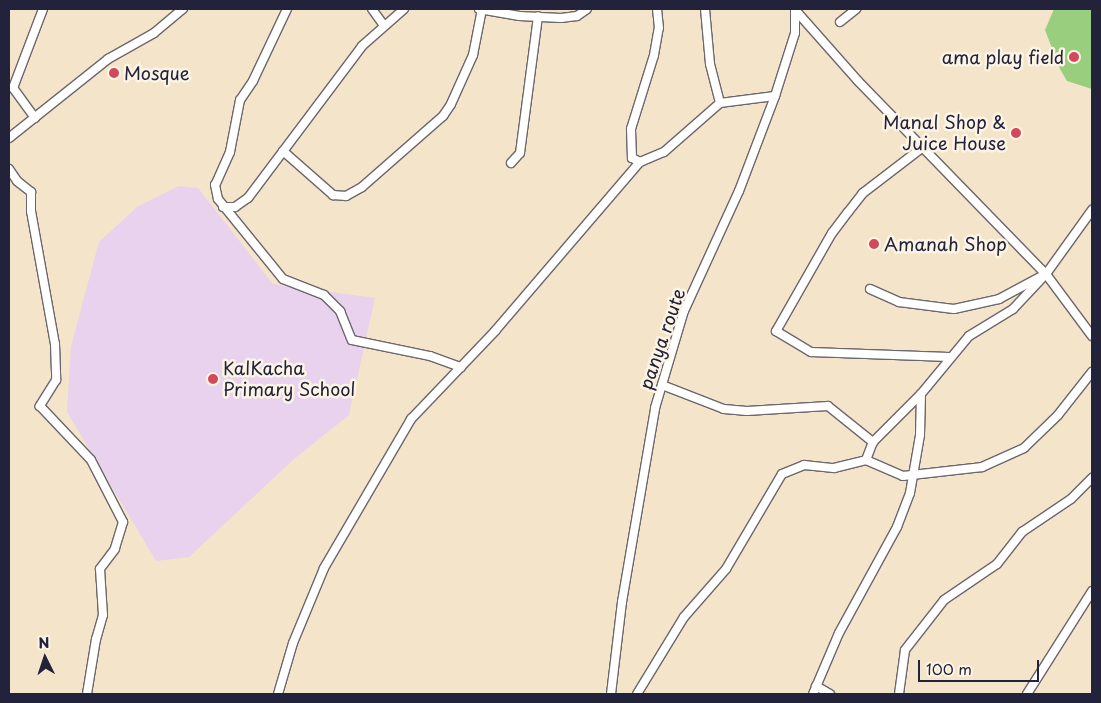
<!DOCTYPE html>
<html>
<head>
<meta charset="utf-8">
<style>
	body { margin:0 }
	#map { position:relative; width:1101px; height:703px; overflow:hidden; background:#f4e4c9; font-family:"Playpen Sans",sans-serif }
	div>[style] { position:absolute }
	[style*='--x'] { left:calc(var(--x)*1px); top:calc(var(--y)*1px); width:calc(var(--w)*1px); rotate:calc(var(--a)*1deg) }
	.built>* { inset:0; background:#e8d2ee }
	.green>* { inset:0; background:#9ace7f }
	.roads { filter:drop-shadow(1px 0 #6c666d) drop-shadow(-1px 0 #6c666d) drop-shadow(0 1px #6c666d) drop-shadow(0 -1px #6c666d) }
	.minor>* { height:8px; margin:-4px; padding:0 4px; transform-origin:4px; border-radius:4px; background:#fff }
	.dots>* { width:14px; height:14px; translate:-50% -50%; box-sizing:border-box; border:2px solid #fcf5e5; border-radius:50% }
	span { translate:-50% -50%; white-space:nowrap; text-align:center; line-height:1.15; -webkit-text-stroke:5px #fcf5e5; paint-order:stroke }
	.poi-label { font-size:18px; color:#22223b }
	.right { translate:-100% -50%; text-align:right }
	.left { translate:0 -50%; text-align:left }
	.street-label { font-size:18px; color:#22223b }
	.frame { position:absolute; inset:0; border:10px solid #22223b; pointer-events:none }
	.north { position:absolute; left:20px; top:633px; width:50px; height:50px; -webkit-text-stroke:4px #fcf5e5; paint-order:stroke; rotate:356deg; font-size:14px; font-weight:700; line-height:20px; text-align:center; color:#22223b }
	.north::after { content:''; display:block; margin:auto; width:18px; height:22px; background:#22223b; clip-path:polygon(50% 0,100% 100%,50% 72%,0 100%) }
	.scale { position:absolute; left:918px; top:660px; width:121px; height:22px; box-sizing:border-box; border:2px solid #22223b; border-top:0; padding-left:6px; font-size:15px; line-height:18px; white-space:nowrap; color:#22223b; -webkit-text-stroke:4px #fcf5e5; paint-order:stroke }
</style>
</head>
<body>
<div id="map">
	<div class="built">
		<div style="clip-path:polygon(179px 186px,198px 188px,273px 284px,375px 298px,349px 415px,294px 459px,189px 557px,156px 561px,67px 412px,71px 346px,99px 242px,137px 207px)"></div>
	</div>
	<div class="green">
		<div style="clip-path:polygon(1054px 9px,1092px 9px,1092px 89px,1067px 81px,1060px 69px,1045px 30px)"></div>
	</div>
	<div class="roads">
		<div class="minor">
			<div style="--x:287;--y:9;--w:80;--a:115.3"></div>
			<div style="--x:253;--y:81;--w:23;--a:124"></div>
			<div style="--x:240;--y:100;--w:53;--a:100.9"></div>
			<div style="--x:230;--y:152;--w:36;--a:114"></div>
			<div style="--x:215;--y:185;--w:14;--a:78"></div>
			<div style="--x:218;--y:199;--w:103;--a:50.9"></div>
			<div style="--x:283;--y:279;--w:44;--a:21.3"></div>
			<div style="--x:324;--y:295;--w:23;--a:45"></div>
			<div style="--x:340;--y:311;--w:31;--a:68"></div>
			<div style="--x:352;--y:340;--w:80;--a:11.6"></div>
			<div style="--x:430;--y:356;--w:33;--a:20"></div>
			<div style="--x:372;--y:9;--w:19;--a:54"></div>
			<div style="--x:479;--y:9;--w:41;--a:9.9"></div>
			<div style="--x:519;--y:16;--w:42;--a:2.7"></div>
			<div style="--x:561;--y:18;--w:16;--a:-7"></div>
			<div style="--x:577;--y:16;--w:12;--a:-35"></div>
			<div style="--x:705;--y:9;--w:55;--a:84.8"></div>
			<div style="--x:710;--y:64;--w:40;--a:75.6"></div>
			<div style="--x:797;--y:12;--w:92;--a:48.5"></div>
			<div style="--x:858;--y:81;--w:269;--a:45.8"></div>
			<div style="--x:1046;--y:274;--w:77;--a:53.4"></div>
			<div style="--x:840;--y:22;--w:21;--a:-39"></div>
			<div style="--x:35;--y:118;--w:37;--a:-126"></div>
			<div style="--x:13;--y:88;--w:85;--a:-69.2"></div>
			<div style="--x:9;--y:138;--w:127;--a:-38.6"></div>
			<div style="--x:108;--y:59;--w:53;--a:-29.5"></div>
			<div style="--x:154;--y:33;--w:38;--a:-40"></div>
			<div style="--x:923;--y:147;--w:76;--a:142.5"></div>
			<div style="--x:863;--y:193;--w:24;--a:128"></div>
			<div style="--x:848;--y:212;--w:26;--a:127"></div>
			<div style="--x:832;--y:233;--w:113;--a:119.7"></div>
			<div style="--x:776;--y:331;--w:41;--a:31"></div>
			<div style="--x:811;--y:352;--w:138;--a:2.1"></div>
			<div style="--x:283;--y:151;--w:67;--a:41.3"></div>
			<div style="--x:333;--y:195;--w:13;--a:4"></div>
			<div style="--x:346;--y:196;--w:18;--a:-29"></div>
			<div style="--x:362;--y:187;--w:108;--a:-41.2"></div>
			<div style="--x:443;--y:116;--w:14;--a:-56"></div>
			<div style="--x:451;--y:104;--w:54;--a:-65.8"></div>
			<div style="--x:473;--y:55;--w:47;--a:-78.9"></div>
			<div style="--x:640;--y:162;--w:9;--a:-153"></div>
			<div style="--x:632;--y:158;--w:29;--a:-92"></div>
			<div style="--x:631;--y:129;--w:77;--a:-72.7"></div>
			<div style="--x:654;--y:55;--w:27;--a:-80"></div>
			<div style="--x:659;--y:28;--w:19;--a:-96"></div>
			<div style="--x:511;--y:163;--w:13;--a:-48"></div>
			<div style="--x:520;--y:153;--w:138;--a:-82.5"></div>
			<div style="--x:9;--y:169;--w:14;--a:56"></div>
			<div style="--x:17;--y:181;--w:18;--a:38"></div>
			<div style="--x:31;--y:192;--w:19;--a:90"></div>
			<div style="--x:31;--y:211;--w:135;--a:79.8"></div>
			<div style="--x:55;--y:344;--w:36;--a:88"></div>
			<div style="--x:56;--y:380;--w:31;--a:122"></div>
			<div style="--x:40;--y:406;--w:74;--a:46.6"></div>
			<div style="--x:91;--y:460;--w:70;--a:62.7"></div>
			<div style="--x:123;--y:522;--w:28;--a:107"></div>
			<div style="--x:115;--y:549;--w:25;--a:127"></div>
			<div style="--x:100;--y:569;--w:46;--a:86.3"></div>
			<div style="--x:103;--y:615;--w:25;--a:106"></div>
			<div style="--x:96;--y:639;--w:56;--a:99.3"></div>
			<div style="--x:223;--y:207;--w:12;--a:0"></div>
			<div style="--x:235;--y:207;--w:16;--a:-35"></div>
			<div style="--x:248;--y:198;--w:190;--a:-53.1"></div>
			<div style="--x:362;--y:46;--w:56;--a:-41.4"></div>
			<div style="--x:870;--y:289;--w:32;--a:24"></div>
			<div style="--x:899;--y:302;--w:55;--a:7.3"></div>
			<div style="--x:954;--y:309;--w:46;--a:-12.5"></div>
			<div style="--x:999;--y:299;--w:47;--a:-28.2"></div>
			<div style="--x:662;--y:385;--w:66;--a:21.2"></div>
			<div style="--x:724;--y:409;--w:23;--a:5"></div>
			<div style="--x:747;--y:411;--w:81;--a:-3.5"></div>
			<div style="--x:828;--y:406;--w:58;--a:38.7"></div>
			<div style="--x:866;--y:460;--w:19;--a:-69"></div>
			<div style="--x:873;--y:442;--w:68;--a:-45"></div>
			<div style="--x:921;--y:394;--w:75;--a:-50.4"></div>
			<div style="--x:969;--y:336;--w:52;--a:-31.5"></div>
			<div style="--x:1013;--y:309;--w:48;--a:-46.7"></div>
			<div style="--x:1046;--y:274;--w:79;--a:-54.3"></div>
			<div style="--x:816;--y:686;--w:16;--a:30"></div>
			<div style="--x:278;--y:694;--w:53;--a:-73.6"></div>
			<div style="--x:293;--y:643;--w:81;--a:-67.5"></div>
			<div style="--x:324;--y:568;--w:173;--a:-59.7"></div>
			<div style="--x:411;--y:419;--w:122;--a:-46.3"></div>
			<div style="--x:495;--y:331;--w:223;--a:-49.4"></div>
			<div style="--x:640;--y:162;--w:26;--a:-23"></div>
			<div style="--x:664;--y:152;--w:74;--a:-41.2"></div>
			<div style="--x:720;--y:103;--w:55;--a:-7.3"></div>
			<div style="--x:611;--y:694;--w:93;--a:-83.2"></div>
			<div style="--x:622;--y:602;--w:197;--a:-80.3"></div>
			<div style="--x:655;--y:408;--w:101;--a:-73.4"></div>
			<div style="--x:684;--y:311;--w:132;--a:-65.4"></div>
			<div style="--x:739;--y:191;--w:102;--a:-69.2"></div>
			<div style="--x:775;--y:96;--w:66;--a:-72.4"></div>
			<div style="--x:795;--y:33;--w:24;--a:-90"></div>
			<div style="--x:637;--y:694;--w:90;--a:-58.6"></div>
			<div style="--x:684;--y:617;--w:64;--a:-48.8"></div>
			<div style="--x:726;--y:569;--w:110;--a:-59.5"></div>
			<div style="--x:782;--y:474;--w:24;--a:-22"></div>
			<div style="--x:804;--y:465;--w:30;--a:6"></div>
			<div style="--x:834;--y:468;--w:33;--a:-14"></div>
			<div style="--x:866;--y:460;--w:40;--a:23.4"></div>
			<div style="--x:903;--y:476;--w:80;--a:-6.5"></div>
			<div style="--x:982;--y:467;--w:46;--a:-24.3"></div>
			<div style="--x:1024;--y:448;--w:47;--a:-44.1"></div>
			<div style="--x:1058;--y:415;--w:55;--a:-51.7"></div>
			<div style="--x:813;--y:694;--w:66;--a:-66.9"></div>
			<div style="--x:839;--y:633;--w:121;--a:-61.3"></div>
			<div style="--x:897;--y:527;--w:36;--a:-69"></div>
			<div style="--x:910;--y:493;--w:59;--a:-80.2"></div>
			<div style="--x:920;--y:435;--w:41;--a:-88.6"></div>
			<div style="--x:899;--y:694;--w:44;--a:-82.2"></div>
			<div style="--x:905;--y:650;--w:63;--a:-52"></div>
			<div style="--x:944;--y:600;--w:64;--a:-34.2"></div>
			<div style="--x:997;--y:564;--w:41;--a:-52"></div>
			<div style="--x:1022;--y:532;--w:59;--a:-34"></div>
			<div style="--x:1071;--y:499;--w:30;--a:-45"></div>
			<div style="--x:1027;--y:694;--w:122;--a:-57.7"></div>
		</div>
	</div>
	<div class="dots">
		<div style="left:1074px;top:57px;background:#d1495b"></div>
		<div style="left:114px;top:73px;background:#d1495b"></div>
		<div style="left:1016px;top:133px;background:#d1495b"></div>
		<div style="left:874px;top:244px;background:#d1495b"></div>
		<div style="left:213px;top:379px;background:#d1495b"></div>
	</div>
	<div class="poi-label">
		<span class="right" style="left:1064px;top:57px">ama play field</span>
		<span class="left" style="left:124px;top:73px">Mosque</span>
		<span class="right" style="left:1006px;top:133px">Manal Shop &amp;<br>Juice House</span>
		<span class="left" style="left:884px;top:244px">Amanah Shop</span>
		<span class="left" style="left:223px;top:379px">KalKacha<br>Primary School</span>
	</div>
	<div class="street-label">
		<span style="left:662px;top:339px;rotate:-71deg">panya route</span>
	</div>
	<div class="frame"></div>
	<div class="north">N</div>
	<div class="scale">100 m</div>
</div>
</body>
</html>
